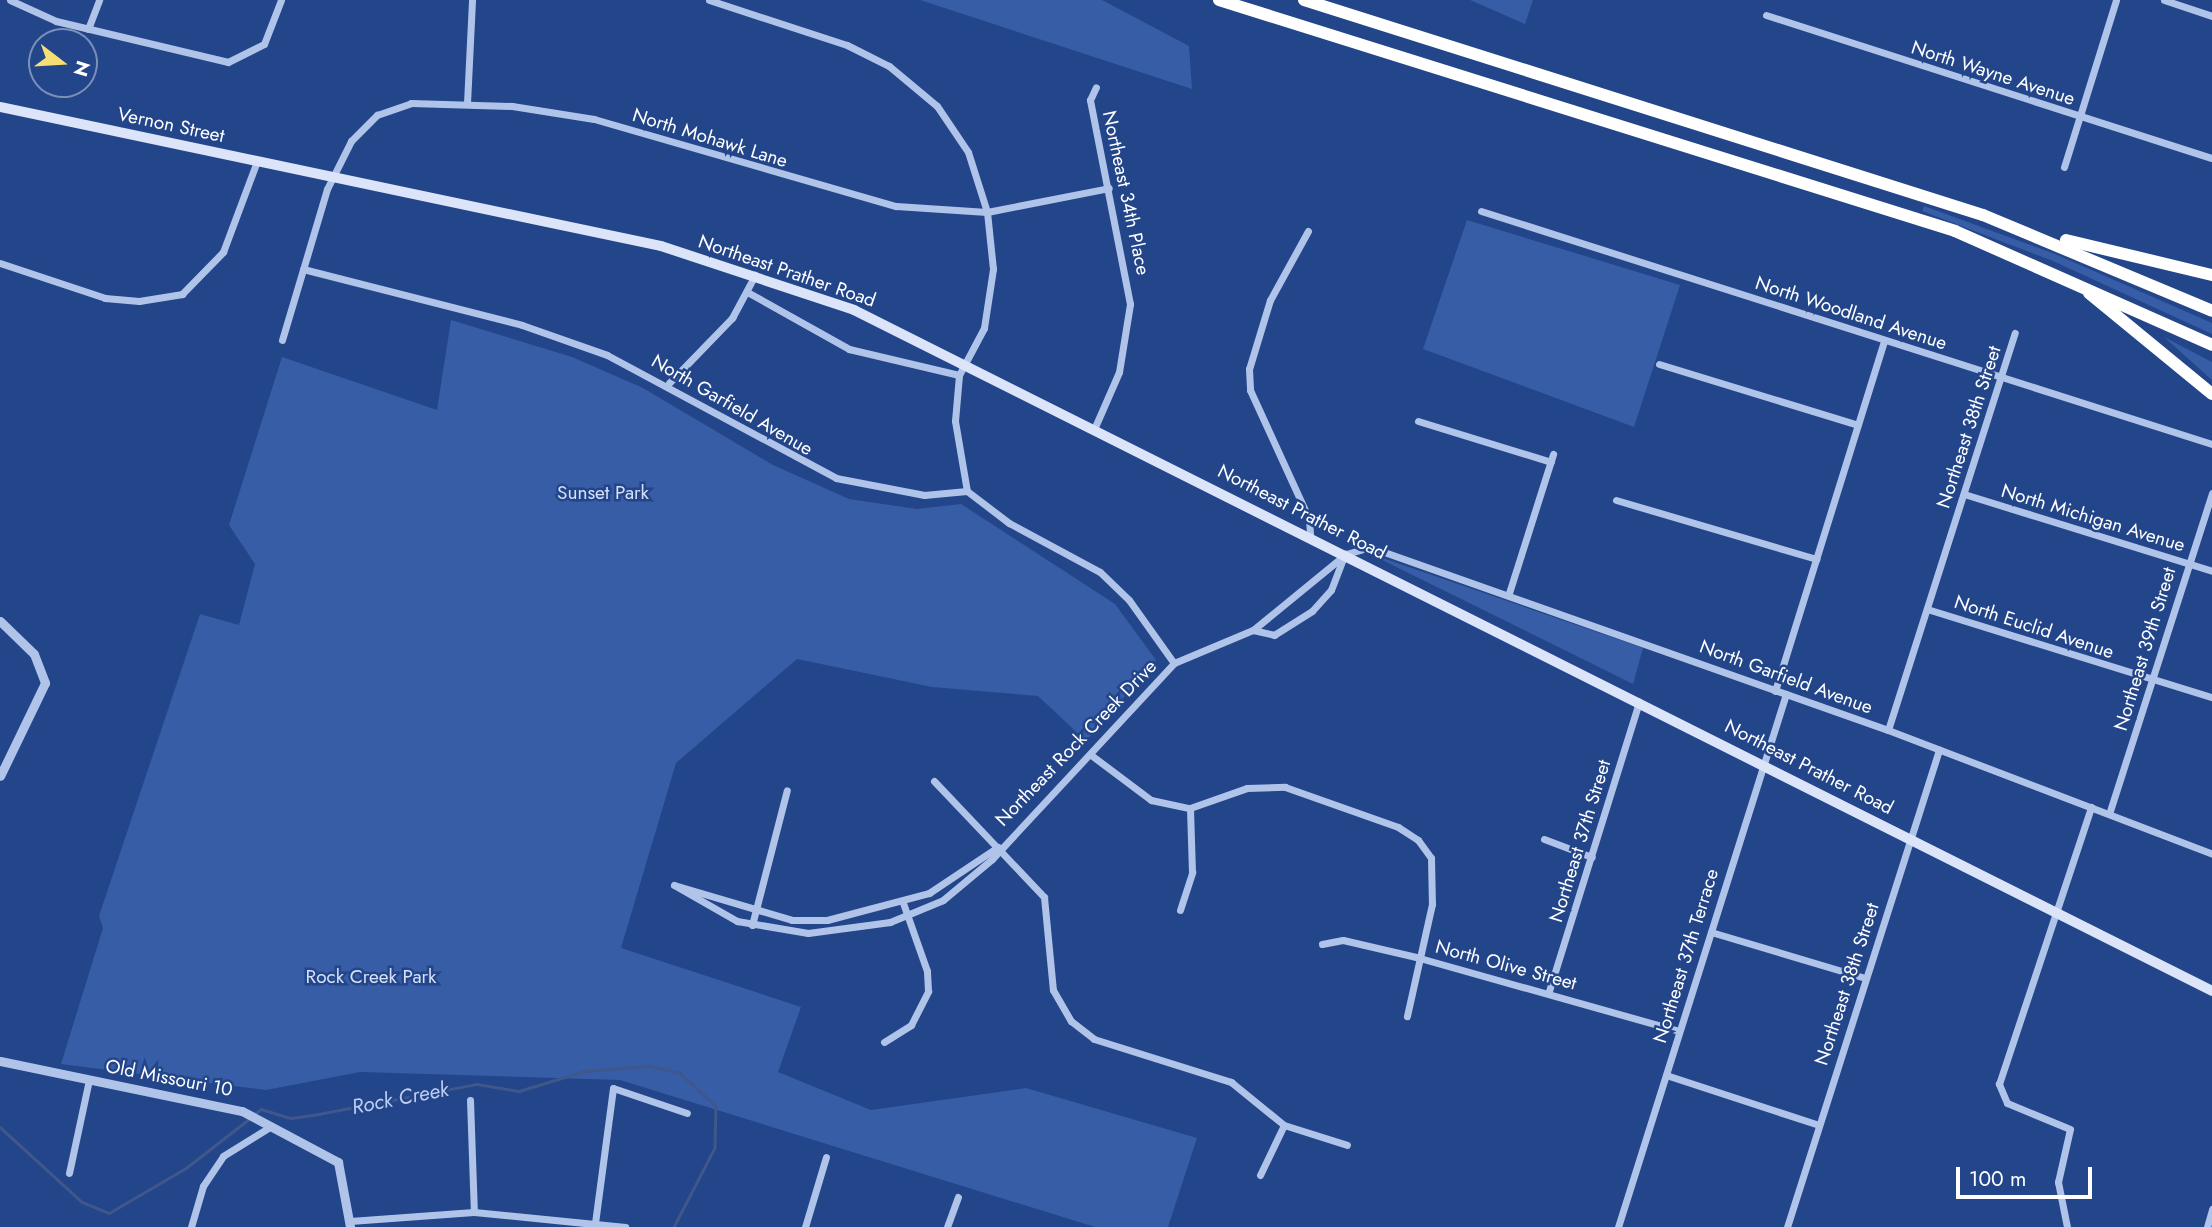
<!DOCTYPE html>
<html>
<head>
<meta charset="utf-8">
<style>
	body { margin:0 }
	#map { position:relative; width:2212px; height:1227px; overflow:hidden; background:#23458a; font-family:Jost,sans-serif }
	div>[style] { position:absolute }
	[style*='--x'] { left:calc(var(--x)*1px); top:calc(var(--y)*1px); width:calc(var(--w)*1px); rotate:calc(var(--a)*1deg) }
	.green>* { inset:0; background:#375da7 }
	.stream>* { height:2.5px; margin:-1.25px; padding:0 1.25px; transform-origin:1.25px; border-radius:1.25px; background:#3f578a }
	.minor>* { height:7px; margin:-3.5px; padding:0 3.5px; transform-origin:3.5px; border-radius:3.5px; background:#b0c4ea }
	.tertiary>* { height:9px; margin:-4.5px; padding:0 4.5px; transform-origin:4.5px; border-radius:4.5px; background:#b0c4ea }
	.secondary>* { height:10px; margin:-5px; padding:0 5px; transform-origin:5px; border-radius:5px; background:#dbe4f8 }
	.motorway>* { height:12px; margin:-6px; padding:0 6px; transform-origin:6px; border-radius:6px; background:#fff }
	span { translate:-50% -50%; white-space:nowrap; text-align:center; line-height:1.15; -webkit-text-stroke:5px #23458a; paint-order:stroke }
	.street-label { font-size:19px; color:#fff }
	.park-label { font-size:19px; color:#d5e1f8 }
	.water-label { font-size:21px; color:#bccef1; font-style:italic }
	.north { position:absolute; left:28px; top:28px; width:70px; height:70px; box-sizing:border-box; background:#23458a; border:2px solid #7b8fb9; border-radius:50%; rotate:107deg; font-size:19px; font-weight:700; line-height:28px; text-align:center; color:#fff }
	.north::after { content:''; display:block; margin:auto; width:24px; height:32px; background:#f5de73; clip-path:polygon(50% 0,100% 100%,50% 72%,0 100%) }
	.scale { position:absolute; left:1956px; top:1167px; width:136px; height:32px; box-sizing:border-box; border:4px solid #fff; border-top:0; padding-left:9px; font-size:21px; line-height:24px; white-space:nowrap; color:#fff; -webkit-text-stroke:5px #23458a; paint-order:stroke }
</style>
</head>
<body>
<div id="map">
	<div class="green">
		<div style="clip-path:polygon(920px 0,1102px 0,1189px 46px,1192px 89px)"></div>
		<div style="clip-path:polygon(1470px 0,1533px 0,1525px 24px)"></div>
		<div style="clip-path:polygon(1924px 206px,2055px 254px,2212px 323px,2212px 334px,2053px 261px,1922px 211px)"></div>
		<div style="clip-path:polygon(1467px 220px,1680px 285px,1634px 427px,1423px 349px)"></div>
		<div style="clip-path:polygon(451px 320px,572px 357px,643px 388px,773px 465px,849px 499px,917px 509px,961px 504px,1115px 604px,1156px 660px,1086px 741px,1038px 696px,932px 687px,797px 659px,676px 763px,621px 948px,801px 1007px,778px 1072px,871px 1110px,1026px 1088px,1197px 1138px,1168px 1227px,1095px 1227px,620px 1080px,360px 1072px,266px 1090px,61px 1064px,103px 928px,99px 916px,200px 614px,239px 625px,255px 564px,229px 525px,282px 357px,437px 410px)"></div>
		<div style="clip-path:polygon(2164px 337px,2212px 362px,2212px 380px)"></div>
		<div style="clip-path:polygon(1368px 553px,1643px 648px,1633px 684px)"></div>
	</div>
	<div class="stream">
		<div style="--x:254;--y:1115;--w:9;--a:-41"></div>
		<div style="--x:261;--y:1109;--w:31;--a:17"></div>
		<div style="--x:291;--y:1118;--w:22;--a:-8"></div>
		<div style="--x:313;--y:1115;--w:167;--a:-10.7"></div>
		<div style="--x:477;--y:1084;--w:43;--a:9.5"></div>
		<div style="--x:519;--y:1091;--w:69;--a:-16.9"></div>
		<div style="--x:585;--y:1071;--w:65;--a:-4.4"></div>
		<div style="--x:650;--y:1066;--w:31;--a:13"></div>
		<div style="--x:680;--y:1073;--w:49;--a:42.5"></div>
		<div style="--x:716;--y:1106;--w:42;--a:91.4"></div>
		<div style="--x:715;--y:1148;--w:89;--a:117.4"></div>
		<div style="--x:0;--y:1127;--w:111;--a:42.4"></div>
		<div style="--x:82;--y:1202;--w:29;--a:22"></div>
		<div style="--x:109;--y:1213;--w:89;--a:-30.3"></div>
		<div style="--x:186;--y:1168;--w:80;--a:-37.9"></div>
	</div>
	<div class="minor">
		<div style="--x:10;--y:0;--w:51;--a:24.5"></div>
		<div style="--x:56;--y:21;--w:177;--a:13.4"></div>
		<div style="--x:228;--y:62;--w:40;--a:-26.6"></div>
		<div style="--x:264;--y:44;--w:47;--a:-68.9"></div>
		<div style="--x:709;--y:0;--w:145;--a:18.1"></div>
		<div style="--x:847;--y:45;--w:47;--a:26.6"></div>
		<div style="--x:889;--y:66;--w:62;--a:39.8"></div>
		<div style="--x:937;--y:106;--w:55;--a:56"></div>
		<div style="--x:968;--y:152;--w:63;--a:72.4"></div>
		<div style="--x:987;--y:212;--w:57;--a:84"></div>
		<div style="--x:993;--y:269;--w:60;--a:98.7"></div>
		<div style="--x:984;--y:328;--w:53;--a:118"></div>
		<div style="--x:959;--y:375;--w:46;--a:95"></div>
		<div style="--x:955;--y:421;--w:71;--a:80.3"></div>
		<div style="--x:2164;--y:0;--w:51;--a:18.4"></div>
		<div style="--x:1766;--y:15;--w:468;--a:17.8"></div>
		<div style="--x:88;--y:29;--w:31;--a:-69"></div>
		<div style="--x:467;--y:103;--w:103;--a:-87.2"></div>
		<div style="--x:2064;--y:167;--w:175;--a:-72.7"></div>
		<div style="--x:1481;--y:211;--w:767;--a:17.68"></div>
		<div style="--x:1308;--y:231;--w:79;--a:118.8"></div>
		<div style="--x:1270;--y:300;--w:72;--a:106.9"></div>
		<div style="--x:1249;--y:369;--w:21;--a:87"></div>
		<div style="--x:1250;--y:390;--w:142;--a:65.4"></div>
		<div style="--x:1309;--y:519;--w:16;--a:86"></div>
		<div style="--x:0;--y:263;--w:111;--a:18.4"></div>
		<div style="--x:105;--y:298;--w:34;--a:5"></div>
		<div style="--x:139;--y:301;--w:44;--a:-9.2"></div>
		<div style="--x:182;--y:294;--w:59;--a:-45.7"></div>
		<div style="--x:223;--y:252;--w:97;--a:-69.5"></div>
		<div style="--x:303;--y:269;--w:226;--a:14.3"></div>
		<div style="--x:522;--y:325;--w:90;--a:19.4"></div>
		<div style="--x:607;--y:355;--w:260;--a:28.2"></div>
		<div style="--x:836;--y:478;--w:90;--a:10.9"></div>
		<div style="--x:924;--y:495;--w:43;--a:-5.3"></div>
		<div style="--x:967;--y:491;--w:53;--a:37.3"></div>
		<div style="--x:1009;--y:523;--w:103;--a:28.3"></div>
		<div style="--x:1100;--y:572;--w:40;--a:44"></div>
		<div style="--x:1129;--y:600;--w:77;--a:54.5"></div>
		<div style="--x:749;--y:293;--w:115;--a:29.2"></div>
		<div style="--x:849;--y:349;--w:113;--a:13.3"></div>
		<div style="--x:282;--y:340;--w:158;--a:-73.4"></div>
		<div style="--x:327;--y:189;--w:54;--a:-63.4"></div>
		<div style="--x:351;--y:141;--w:37;--a:-45"></div>
		<div style="--x:377;--y:115;--w:36;--a:-19"></div>
		<div style="--x:411;--y:103;--w:101;--a:1.7"></div>
		<div style="--x:512;--y:106;--w:83;--a:9"></div>
		<div style="--x:594;--y:119;--w:314;--a:16.1"></div>
		<div style="--x:896;--y:206;--w:91;--a:3.8"></div>
		<div style="--x:987;--y:212;--w:124;--a:-11.1"></div>
		<div style="--x:1659;--y:364;--w:208;--a:17"></div>
		<div style="--x:669;--y:383;--w:91;--a:-45.9"></div>
		<div style="--x:732;--y:318;--w:49;--a:-61.9"></div>
		<div style="--x:1418;--y:421;--w:139;--a:17.1"></div>
		<div style="--x:1095;--y:427;--w:60;--a:-66.4"></div>
		<div style="--x:1119;--y:372;--w:69;--a:-80.8"></div>
		<div style="--x:1130;--y:304;--w:208;--a:-101.1"></div>
		<div style="--x:1090;--y:100;--w:14;--a:-65"></div>
		<div style="--x:1964;--y:494;--w:260;--a:17.2"></div>
		<div style="--x:1616;--y:500;--w:209;--a:16.4"></div>
		<div style="--x:1509;--y:593;--w:146;--a:-72.4"></div>
		<div style="--x:1927;--y:609;--w:298;--a:17.2"></div>
		<div style="--x:1253;--y:630;--w:22;--a:13"></div>
		<div style="--x:1274;--y:635;--w:45;--a:-32.3"></div>
		<div style="--x:1312;--y:611;--w:28;--a:-48"></div>
		<div style="--x:1331;--y:590;--w:39;--a:-69"></div>
		<div style="--x:1775;--y:691;--w:367;--a:-72.7"></div>
		<div style="--x:1888;--y:730;--w:417;--a:-72.3"></div>
		<div style="--x:1091;--y:755;--w:75;--a:36.9"></div>
		<div style="--x:1151;--y:800;--w:40;--a:12"></div>
		<div style="--x:1190;--y:808;--w:60;--a:-19.3"></div>
		<div style="--x:1247;--y:788;--w:38;--a:-2"></div>
		<div style="--x:1285;--y:787;--w:120;--a:19.5"></div>
		<div style="--x:1398;--y:827;--w:24;--a:33"></div>
		<div style="--x:1418;--y:840;--w:22;--a:54"></div>
		<div style="--x:1431;--y:858;--w:46;--a:88.8"></div>
		<div style="--x:1432;--y:904;--w:115;--a:102.6"></div>
		<div style="--x:934;--y:781;--w:160;--a:46.5"></div>
		<div style="--x:1044;--y:897;--w:93;--a:84.5"></div>
		<div style="--x:1053;--y:990;--w:36;--a:60"></div>
		<div style="--x:1071;--y:1021;--w:29;--a:38"></div>
		<div style="--x:1094;--y:1039;--w:144;--a:17.4"></div>
		<div style="--x:1231;--y:1082;--w:68;--a:39.1"></div>
		<div style="--x:1284;--y:1125;--w:66;--a:17.6"></div>
		<div style="--x:2109;--y:814;--w:337;--a:-72.2"></div>
		<div style="--x:1544;--y:839;--w:51;--a:20.6"></div>
		<div style="--x:674;--y:885;--w:73;--a:29.7"></div>
		<div style="--x:737;--y:921;--w:72;--a:9.6"></div>
		<div style="--x:808;--y:933;--w:83;--a:-7.6"></div>
		<div style="--x:890;--y:922;--w:57;--a:-22.5"></div>
		<div style="--x:943;--y:900;--w:64;--a:-39.9"></div>
		<div style="--x:992;--y:859;--w:267;--a:-47.1"></div>
		<div style="--x:1174;--y:663;--w:86;--a:-22.7"></div>
		<div style="--x:1253;--y:630;--w:120;--a:-39.3"></div>
		<div style="--x:1346;--y:554;--w:25;--a:-16"></div>
		<div style="--x:1370;--y:547;--w:549;--a:19.46"></div>
		<div style="--x:1888;--y:730;--w:347;--a:20.9"></div>
		<div style="--x:674;--y:885;--w:123;--a:16.5"></div>
		<div style="--x:792;--y:920;--w:35;--a:0"></div>
		<div style="--x:827;--y:920;--w:106;--a:-14.8"></div>
		<div style="--x:929;--y:893;--w:83;--a:-33.7"></div>
		<div style="--x:1180;--y:910;--w:40;--a:-72"></div>
		<div style="--x:1192;--y:872;--w:64;--a:-91.8"></div>
		<div style="--x:752;--y:925;--w:139;--a:-75.5"></div>
		<div style="--x:1711;--y:932;--w:161;--a:16.6"></div>
		<div style="--x:1322;--y:944;--w:21;--a:-11"></div>
		<div style="--x:1343;--y:940;--w:75;--a:13.1"></div>
		<div style="--x:1416;--y:957;--w:273;--a:15.7"></div>
		<div style="--x:1549;--y:991;--w:303;--a:-72.7"></div>
		<div style="--x:884;--y:1042;--w:32;--a:-32"></div>
		<div style="--x:911;--y:1025;--w:38;--a:-63"></div>
		<div style="--x:928;--y:991;--w:20;--a:-93"></div>
		<div style="--x:927;--y:971;--w:72;--a:-109.4"></div>
		<div style="--x:1666;--y:1075;--w:161;--a:18.1"></div>
		<div style="--x:470;--y:1100;--w:112;--a:88"></div>
		<div style="--x:69;--y:1173;--w:95;--a:-77.9"></div>
		<div style="--x:1260;--y:1175;--w:55;--a:-64.4"></div>
		<div style="--x:350;--y:1221;--w:124;--a:-4.2"></div>
		<div style="--x:474;--y:1212;--w:152;--a:5.7"></div>
		<div style="--x:595;--y:1223;--w:136;--a:-82.4"></div>
		<div style="--x:613;--y:1088;--w:78;--a:18.7"></div>
		<div style="--x:191;--y:1227;--w:43;--a:-73.7"></div>
		<div style="--x:203;--y:1186;--w:36;--a:-56"></div>
		<div style="--x:223;--y:1156;--w:55;--a:-31.7"></div>
		<div style="--x:805;--y:1227;--w:73;--a:-73.3"></div>
		<div style="--x:947;--y:1227;--w:32;--a:-70"></div>
		<div style="--x:1618;--y:1227;--w:559;--a:-72.51"></div>
		<div style="--x:1787;--y:1227;--w:501;--a:-72.33"></div>
		<div style="--x:2067;--y:1227;--w:46;--a:-101.3"></div>
		<div style="--x:2058;--y:1182;--w:54;--a:-77.2"></div>
		<div style="--x:2070;--y:1129;--w:68;--a:-157.6"></div>
		<div style="--x:2007;--y:1103;--w:21;--a:-113"></div>
		<div style="--x:1999;--y:1084;--w:292;--a:-71.6"></div>
		<div style="--x:2207;--y:1227;--w:19;--a:-74"></div>
	</div>
	<div class="tertiary">
		<div style="--x:0;--y:621;--w:47;--a:44.1"></div>
		<div style="--x:34;--y:654;--w:31;--a:69"></div>
		<div style="--x:45;--y:683;--w:103;--a:115.8"></div>
		<div style="--x:0;--y:1061;--w:247;--a:11.7"></div>
		<div style="--x:242;--y:1111;--w:109;--a:28"></div>
		<div style="--x:338;--y:1162;--w:66;--a:79.5"></div>
	</div>
	<div class="secondary">
		<div style="--x:0;--y:107;--w:675;--a:11.88"></div>
		<div style="--x:661;--y:246;--w:203;--a:18.3"></div>
		<div style="--x:854;--y:310;--w:1519;--a:26.63"></div>
	</div>
	<div class="motorway">
		<div style="--x:1219;--y:0;--w:771;--a:17.42"></div>
		<div style="--x:1955;--y:231;--w:281;--a:23.9"></div>
		<div style="--x:1304;--y:0;--w:712;--a:17.57"></div>
		<div style="--x:1983;--y:215;--w:248;--a:22.7"></div>
		<div style="--x:2066;--y:240;--w:150;--a:13.5"></div>
		<div style="--x:2089;--y:293;--w:159;--a:39.4"></div>
	</div>
	<div class="street-label">
		<span style="left:1993px;top:73px;rotate:18deg">North Wayne Avenue</span>
		<span style="left:171px;top:125px;rotate:12deg">Vernon Street</span>
		<span style="left:710px;top:138px;rotate:17deg">North Mohawk Lane</span>
		<span style="left:1126px;top:193px;rotate:78deg">Northeast 34th Place</span>
		<span style="left:787px;top:271px;rotate:19deg">Northeast Prather Road</span>
		<span style="left:1851px;top:313px;rotate:18deg">North Woodland Avenue</span>
		<span style="left:732px;top:405px;rotate:30deg">North Garfield Avenue</span>
		<span style="left:1969px;top:427px;rotate:-72deg">Northeast 38th Street</span>
		<span style="left:1302px;top:512px;rotate:27deg">Northeast Prather Road</span>
		<span style="left:2093px;top:518px;rotate:17deg">North Michigan Avenue</span>
		<span style="left:2034px;top:627px;rotate:18deg">North Euclid Avenue</span>
		<span style="left:2145px;top:649px;rotate:-73deg">Northeast 39th Street</span>
		<span style="left:1786px;top:677px;rotate:20deg">North Garfield Avenue</span>
		<span style="left:1076px;top:743px;rotate:-46deg">Northeast Rock Creek Drive</span>
		<span style="left:1809px;top:767px;rotate:27deg">Northeast Prather Road</span>
		<span style="left:1580px;top:841px;rotate:-73deg">Northeast 37th Street</span>
		<span style="left:1686px;top:956px;rotate:-73deg">Northeast 37th Terrace</span>
		<span style="left:1506px;top:965px;rotate:15deg">North Olive Street</span>
		<span style="left:1847px;top:984px;rotate:-72deg">Northeast 38th Street</span>
		<span style="left:169px;top:1078px;rotate:11deg">Old Missouri 10</span>
	</div>
	<div class="park-label">
		<span style="left:603px;top:493px">Sunset Park</span>
		<span style="left:371px;top:977px">Rock Creek Park</span>
	</div>
	<div class="water-label">
		<span style="left:400px;top:1098px;rotate:-11deg">Rock Creek</span>
	</div>
	<div class="north">N</div>
	<div class="scale">100 m</div>
</div>
</body>
</html>
